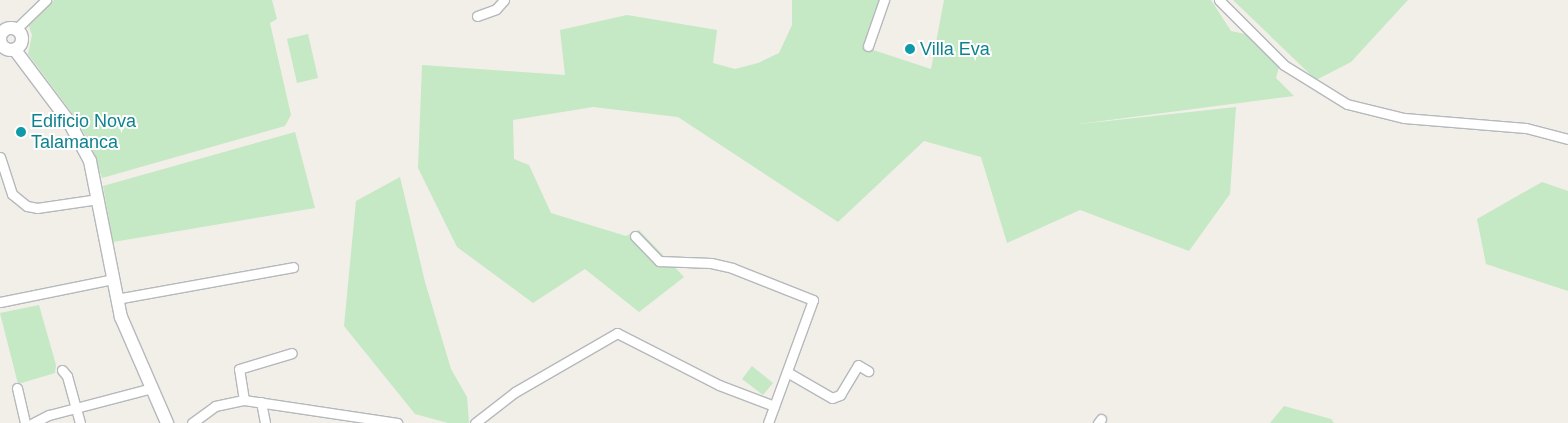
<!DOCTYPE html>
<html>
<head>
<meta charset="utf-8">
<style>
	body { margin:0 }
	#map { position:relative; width:1568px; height:423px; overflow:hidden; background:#f1efe8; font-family:Arial,sans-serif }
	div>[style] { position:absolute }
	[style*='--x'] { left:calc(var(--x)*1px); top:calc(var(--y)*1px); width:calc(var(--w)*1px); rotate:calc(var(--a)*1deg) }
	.green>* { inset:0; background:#c5e8c5 }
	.roads { filter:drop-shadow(1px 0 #b5b8bc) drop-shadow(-1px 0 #b5b8bc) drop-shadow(0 1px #b5b8bc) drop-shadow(0 -1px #b5b8bc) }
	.street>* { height:9px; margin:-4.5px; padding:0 4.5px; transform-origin:4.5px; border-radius:4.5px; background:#fff }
	.secondary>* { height:12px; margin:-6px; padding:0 6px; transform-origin:6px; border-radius:6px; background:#fff }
	.secondary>.ring { margin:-6px; padding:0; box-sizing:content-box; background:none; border:12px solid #fff; border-radius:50% }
	.dots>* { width:14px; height:14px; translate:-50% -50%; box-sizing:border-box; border:2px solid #fff; border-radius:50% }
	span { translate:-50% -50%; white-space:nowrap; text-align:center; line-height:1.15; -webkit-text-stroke:4px #fff; paint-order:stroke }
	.culture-label { font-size:18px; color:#0d838f }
	.left { translate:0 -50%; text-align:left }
</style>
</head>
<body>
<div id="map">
	<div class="green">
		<div style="clip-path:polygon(54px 0,272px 0,277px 19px,270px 23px,291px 115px,285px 126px,102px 178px,93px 150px,75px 117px,28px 54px,32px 35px,28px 24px)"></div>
		<div style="clip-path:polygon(792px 0,879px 0,864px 47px,931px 69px,944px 0,1211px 0,1231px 31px,1245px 34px,1279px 67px,1276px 78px,1294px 96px,1071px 125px,1236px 107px,1230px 194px,1189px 251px,1080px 210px,1007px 243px,981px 157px,924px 141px,838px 222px,678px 117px,593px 107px,513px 120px,514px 159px,529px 165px,551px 213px,626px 236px,639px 230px,684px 277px,639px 312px,585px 269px,533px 303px,457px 247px,418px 168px,422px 65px,565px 75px,560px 30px,627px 15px,717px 30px,713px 63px,735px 69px,758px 63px,779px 53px,792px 25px)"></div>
		<div style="clip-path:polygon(1233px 0,1408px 0,1351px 62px,1316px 80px)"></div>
		<div style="clip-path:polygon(308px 34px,318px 78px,297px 83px,287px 39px)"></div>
		<div style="clip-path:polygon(295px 132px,315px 208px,113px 242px,103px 186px)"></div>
		<div style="clip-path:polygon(400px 177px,425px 282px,451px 369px,467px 397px,469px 423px,448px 423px,415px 414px,344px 326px,356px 201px)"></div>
		<div style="clip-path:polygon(1542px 182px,1568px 191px,1568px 291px,1486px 264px,1477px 219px)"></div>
		<div style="clip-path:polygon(39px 305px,56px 365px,55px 373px,18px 384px,0 313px)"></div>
		<div style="clip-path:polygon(752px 366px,773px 383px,763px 395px,742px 379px)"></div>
		<div style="clip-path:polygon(1284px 406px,1331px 419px,1334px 423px,1270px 423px)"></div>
	</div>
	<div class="roads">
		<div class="street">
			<div style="--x:1219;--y:0;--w:92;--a:45"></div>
			<div style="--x:1284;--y:65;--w:74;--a:31.8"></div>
			<div style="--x:1347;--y:104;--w:59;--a:13.8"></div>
			<div style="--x:1404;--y:118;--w:122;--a:4.7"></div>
			<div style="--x:1526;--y:128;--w:43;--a:14.7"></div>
			<div style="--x:477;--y:16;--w:20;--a:-20"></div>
			<div style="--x:496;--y:9;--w:12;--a:-48"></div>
			<div style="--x:16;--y:29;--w:42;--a:-44"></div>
			<div style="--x:868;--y:46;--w:49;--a:-70.8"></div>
			<div style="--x:0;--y:157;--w:39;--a:72"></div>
			<div style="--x:12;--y:194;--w:19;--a:39"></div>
			<div style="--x:27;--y:206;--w:10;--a:11"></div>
			<div style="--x:37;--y:208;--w:62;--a:-8.4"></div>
			<div style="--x:635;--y:236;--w:35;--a:46"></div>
			<div style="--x:659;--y:261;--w:52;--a:2.2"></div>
			<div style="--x:711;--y:263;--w:22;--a:13"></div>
			<div style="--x:732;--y:268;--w:87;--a:21.6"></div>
			<div style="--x:813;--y:300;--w:131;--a:110.1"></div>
			<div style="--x:116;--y:299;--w:180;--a:-10.2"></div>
			<div style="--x:0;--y:302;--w:115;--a:-11.5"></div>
			<div style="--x:62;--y:370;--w:8;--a:50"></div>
			<div style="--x:67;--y:376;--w:49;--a:74.5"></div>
			<div style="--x:787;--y:372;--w:52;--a:30"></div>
			<div style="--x:832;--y:398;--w:9;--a:-21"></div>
			<div style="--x:840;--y:395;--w:35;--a:-59"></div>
			<div style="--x:858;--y:365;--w:12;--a:31"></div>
			<div style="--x:17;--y:388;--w:36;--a:77"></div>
			<div style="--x:244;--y:400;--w:31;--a:-99"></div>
			<div style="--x:239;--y:369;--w:55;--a:-16.8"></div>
			<div style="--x:261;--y:402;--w:21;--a:79"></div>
			<div style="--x:33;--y:423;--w:18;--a:-27"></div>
			<div style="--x:49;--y:415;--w:106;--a:-14.7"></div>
			<div style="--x:192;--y:423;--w:29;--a:-36"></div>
			<div style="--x:215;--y:406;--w:30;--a:-12"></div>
			<div style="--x:244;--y:400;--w:155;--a:8.5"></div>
			<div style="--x:475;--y:423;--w:51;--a:-37.8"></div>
			<div style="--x:515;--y:392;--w:118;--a:-30"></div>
			<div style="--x:617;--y:333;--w:114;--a:27"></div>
			<div style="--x:719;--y:385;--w:59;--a:20.9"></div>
			<div style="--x:1098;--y:423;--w:5;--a:-53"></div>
		</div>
		<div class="secondary">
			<div class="ring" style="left:0;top:28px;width:10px;height:10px"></div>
			<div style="--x:15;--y:50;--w:90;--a:53.1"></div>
			<div style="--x:69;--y:122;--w:44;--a:61.7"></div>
			<div style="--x:90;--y:161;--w:159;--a:78.8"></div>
			<div style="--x:121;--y:317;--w:116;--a:66.5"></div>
		</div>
	</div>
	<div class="dots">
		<div style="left:910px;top:49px;background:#0f9aa8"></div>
		<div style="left:21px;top:132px;background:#0f9aa8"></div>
	</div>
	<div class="culture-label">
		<span class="left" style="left:920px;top:49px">Villa Eva</span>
		<span class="left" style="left:31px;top:132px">Edificio Nova<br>Talamanca</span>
	</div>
</div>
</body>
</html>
